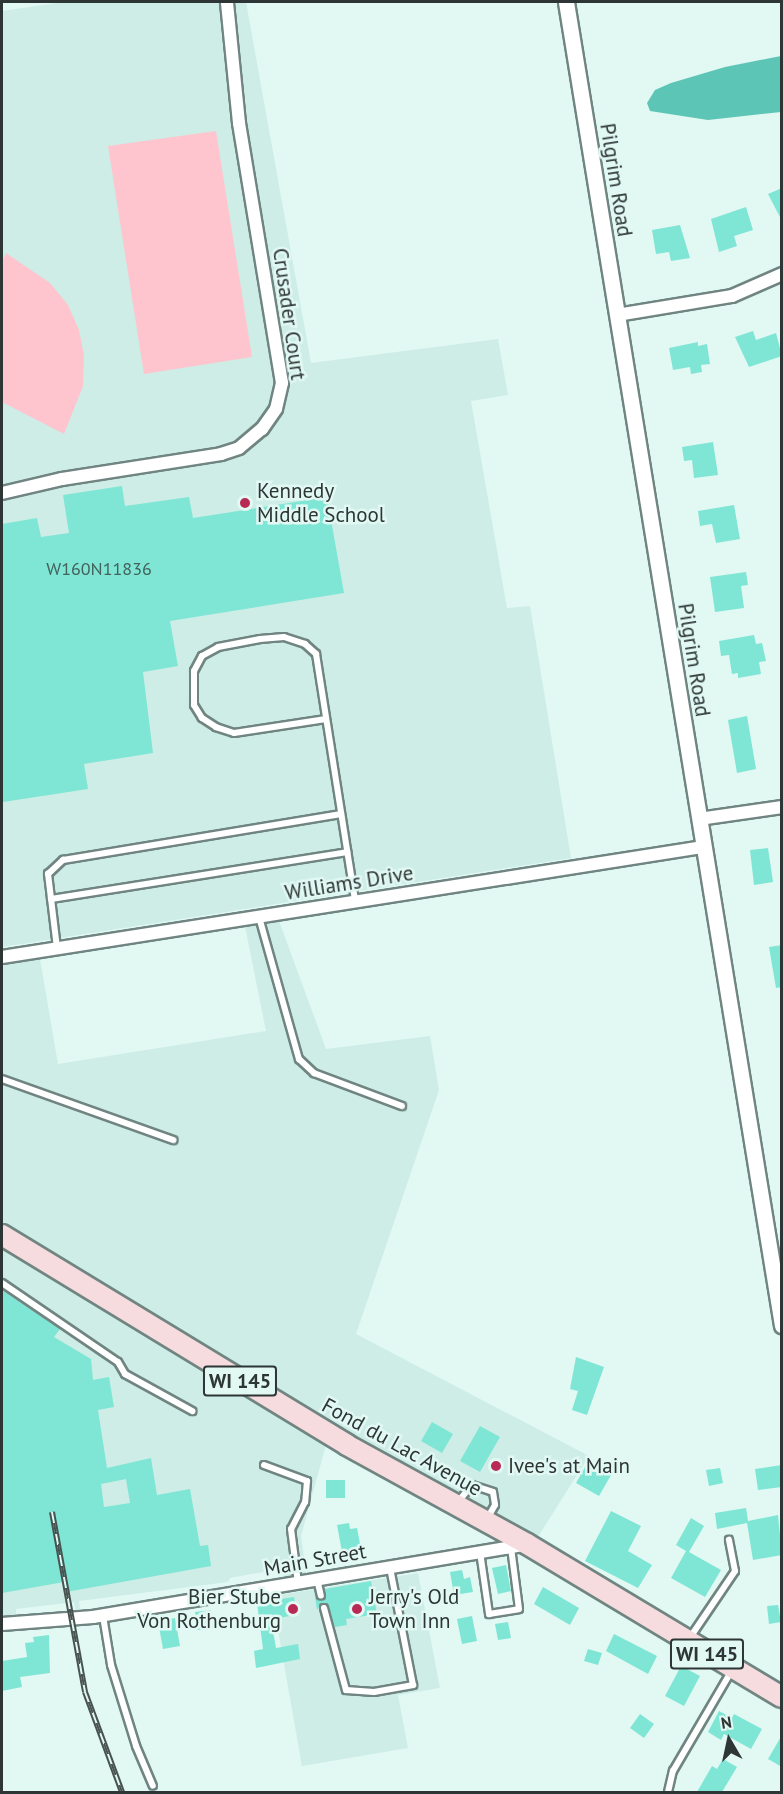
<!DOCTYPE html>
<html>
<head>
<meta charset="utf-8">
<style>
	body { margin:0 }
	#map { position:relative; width:783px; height:1794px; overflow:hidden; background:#e1f8f3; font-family:"PT Sans",sans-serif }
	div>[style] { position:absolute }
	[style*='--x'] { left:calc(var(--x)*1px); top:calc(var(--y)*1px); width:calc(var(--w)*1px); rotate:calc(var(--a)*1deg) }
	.built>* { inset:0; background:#cdede6 }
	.green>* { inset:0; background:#ffc5ce }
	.water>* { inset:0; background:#5dc5b5 }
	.building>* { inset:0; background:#7fe6d5 }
	.roads { filter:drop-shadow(2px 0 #708581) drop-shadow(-2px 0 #708581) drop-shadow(0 2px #708581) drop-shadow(0 -2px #708581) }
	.service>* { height:6px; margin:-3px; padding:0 3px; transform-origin:3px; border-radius:3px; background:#fff }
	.minor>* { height:12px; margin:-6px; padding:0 6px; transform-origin:6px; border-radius:6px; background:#fff }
	.tertiary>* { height:15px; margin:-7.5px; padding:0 7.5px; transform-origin:7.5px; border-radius:7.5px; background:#fff }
	.primary>* { height:20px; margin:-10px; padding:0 10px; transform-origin:10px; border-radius:10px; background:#f7dcdf }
	.rail>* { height:6px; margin-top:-3px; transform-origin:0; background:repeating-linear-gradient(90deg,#e1f8f3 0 11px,#485350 0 22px); box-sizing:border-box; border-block:2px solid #485350 }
	.dots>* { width:16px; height:16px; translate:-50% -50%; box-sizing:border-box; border:3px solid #e1f8f3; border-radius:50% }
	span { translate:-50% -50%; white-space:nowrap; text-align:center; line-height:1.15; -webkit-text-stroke:5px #e1f8f3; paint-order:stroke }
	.number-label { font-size:18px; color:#42625c }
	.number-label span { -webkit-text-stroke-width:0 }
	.shield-label span { padding:2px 4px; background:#e1f8f3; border:2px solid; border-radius:4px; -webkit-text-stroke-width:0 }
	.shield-label { font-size:20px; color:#2d3634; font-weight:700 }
	.street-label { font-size:21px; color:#2d3634 }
	.poi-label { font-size:21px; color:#2d3634 }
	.left { translate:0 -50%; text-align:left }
	.right { translate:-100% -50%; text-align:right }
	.frame { position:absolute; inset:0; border:3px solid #2d3634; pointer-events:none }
	.north { position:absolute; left:699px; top:1710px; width:60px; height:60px; -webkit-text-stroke:4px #e1f8f3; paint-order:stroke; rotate:351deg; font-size:16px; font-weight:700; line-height:24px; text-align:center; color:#2d3634 }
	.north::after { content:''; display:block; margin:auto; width:21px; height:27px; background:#2d3634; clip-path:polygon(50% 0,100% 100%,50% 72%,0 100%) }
</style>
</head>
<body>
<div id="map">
	<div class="built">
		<div style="clip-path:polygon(64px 2px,246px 2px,311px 363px,498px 339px,508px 395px,471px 401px,507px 608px,530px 606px,571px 858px,2px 947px,2px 11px)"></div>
		<div style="clip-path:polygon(279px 921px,326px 1049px,430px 1036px,439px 1090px,356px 1334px,589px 1456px,536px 1540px,301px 1409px,2px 1227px,2px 965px,40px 959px,58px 1064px,266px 1031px,245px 926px)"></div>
		<div style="clip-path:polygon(2px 1246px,327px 1441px,301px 1536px,306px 1574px,285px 1577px,280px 1569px,230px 1578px,228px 1582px,79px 1601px,80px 1612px,76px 1612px,74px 1602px,16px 1609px,16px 1617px,2px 1618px)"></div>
		<div style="clip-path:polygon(418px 1573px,440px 1688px,398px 1695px,408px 1748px,302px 1766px,272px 1596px)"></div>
	</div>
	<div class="green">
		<div style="clip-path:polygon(216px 131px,252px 357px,144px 374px,108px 146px)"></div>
		<div style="clip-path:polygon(6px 253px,50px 283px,68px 305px,79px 330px,84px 356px,83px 386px,64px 434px,2px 402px,2px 262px)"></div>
	</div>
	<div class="water">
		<div style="clip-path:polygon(781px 56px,781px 112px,708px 120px,650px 111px,647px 103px,655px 90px,671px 83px,725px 67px)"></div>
	</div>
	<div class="building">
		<div style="clip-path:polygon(782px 188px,782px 221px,768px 194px)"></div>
		<div style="clip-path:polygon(746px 207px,753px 230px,734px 236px,737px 246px,719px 252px,711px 219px)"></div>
		<div style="clip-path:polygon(680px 225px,690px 258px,671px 261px,669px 252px,656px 254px,652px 230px)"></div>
		<div style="clip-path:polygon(753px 331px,756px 340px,776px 333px,782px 356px,749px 367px,735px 337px)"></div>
		<div style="clip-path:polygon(698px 342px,698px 346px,707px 344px,710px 364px,701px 365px,702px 372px,691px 374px,690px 367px,673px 370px,669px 348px)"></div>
		<div style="clip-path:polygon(713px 442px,718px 475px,694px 478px,692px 460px,684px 461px,682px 447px)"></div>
		<div style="clip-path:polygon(122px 486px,125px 506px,189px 497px,193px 518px,327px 497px,344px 593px,170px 621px,178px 666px,143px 672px,153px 753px,84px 764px,88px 789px,3px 802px,2px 524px,37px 518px,41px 537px,69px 533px,63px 495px)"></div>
		<div style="clip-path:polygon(734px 505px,740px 539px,716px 543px,712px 524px,700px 526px,698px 511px)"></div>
		<div style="clip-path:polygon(746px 572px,748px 585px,741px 586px,744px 608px,715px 612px,710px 577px)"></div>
		<div style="clip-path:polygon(754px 635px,756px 644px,762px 643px,766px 661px,759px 662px,761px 674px,738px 678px,738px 673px,732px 674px,729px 655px,721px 656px,719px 641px)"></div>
		<div style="clip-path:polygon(747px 716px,756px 769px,737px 773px,728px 720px)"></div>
		<div style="clip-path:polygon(768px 848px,773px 882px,754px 885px,750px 850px)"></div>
		<div style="clip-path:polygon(782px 945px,782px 987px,776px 988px,769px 947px)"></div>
		<div style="clip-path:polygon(evenodd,2px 1290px,60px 1329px,54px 1337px,91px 1359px,93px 1380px,109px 1377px,114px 1407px,98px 1410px,107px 1468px,151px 1458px,157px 1495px,190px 1489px,200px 1546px,208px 1545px,211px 1566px,66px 1592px,64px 1582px,2px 1593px,2px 1290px,126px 1479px,130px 1503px,104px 1507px,101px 1484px,126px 1479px)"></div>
		<div style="clip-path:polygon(576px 1357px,604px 1367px,587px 1415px,572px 1410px,578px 1391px,570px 1389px)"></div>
		<div style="clip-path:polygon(432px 1422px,453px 1434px,442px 1453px,421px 1441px)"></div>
		<div style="clip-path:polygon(480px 1426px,500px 1437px,480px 1472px,460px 1461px)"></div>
		<div style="clip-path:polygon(588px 1462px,611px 1475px,599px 1496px,576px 1483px)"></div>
		<div style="clip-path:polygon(782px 1465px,782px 1487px,758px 1490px,755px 1469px)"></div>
		<div style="clip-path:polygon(720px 1468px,723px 1483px,709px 1486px,706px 1470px)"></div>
		<div style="clip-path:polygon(326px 1480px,345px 1480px,345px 1498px,326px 1498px)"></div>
		<div style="clip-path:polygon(746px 1508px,748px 1521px,778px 1515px,782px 1555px,753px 1560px,747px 1523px,717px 1529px,715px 1513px)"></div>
		<div style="clip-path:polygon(611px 1511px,641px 1526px,628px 1551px,652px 1565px,638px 1588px,585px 1561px)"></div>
		<div style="clip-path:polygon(691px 1518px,704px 1526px,689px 1552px,721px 1570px,705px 1597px,671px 1578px,686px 1551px,676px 1545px)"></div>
		<div style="clip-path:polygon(349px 1523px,350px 1529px,357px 1528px,362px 1554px,343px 1557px,337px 1525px)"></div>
		<div style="clip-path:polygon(506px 1565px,511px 1591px,498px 1594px,492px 1568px)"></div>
		<div style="clip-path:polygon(462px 1570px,464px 1579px,470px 1577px,473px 1592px,454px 1595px,450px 1572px)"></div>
		<div style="clip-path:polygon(371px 1581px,377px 1614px,346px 1619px,347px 1625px,335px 1627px,328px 1605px,322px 1603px,317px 1610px,315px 1597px,324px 1600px,325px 1589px)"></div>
		<div style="clip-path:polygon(543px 1587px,579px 1608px,570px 1625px,534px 1604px)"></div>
		<div style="clip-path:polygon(294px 1597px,297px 1615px,271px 1619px,276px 1648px,298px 1644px,300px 1659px,256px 1668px,254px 1651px,263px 1649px,257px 1603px)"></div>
		<div style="clip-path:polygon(778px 1605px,781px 1622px,769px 1624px,767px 1606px)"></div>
		<div style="clip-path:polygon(211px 1610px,214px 1628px,197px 1630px,195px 1612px)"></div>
		<div style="clip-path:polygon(472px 1616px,477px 1641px,462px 1644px,457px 1619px)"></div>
		<div style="clip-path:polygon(175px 1618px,180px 1646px,163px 1649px,158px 1621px)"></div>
		<div style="clip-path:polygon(508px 1622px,511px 1638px,498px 1640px,495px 1624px)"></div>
		<div style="clip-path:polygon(614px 1634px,657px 1656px,648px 1674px,606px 1651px)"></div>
		<div style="clip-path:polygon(49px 1635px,50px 1673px,20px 1677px,22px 1687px,2px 1691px,2px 1661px,27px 1657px,25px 1643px,34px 1642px,33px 1637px)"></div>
		<div style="clip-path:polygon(588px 1649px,602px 1653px,598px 1665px,584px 1661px)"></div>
		<div style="clip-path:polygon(681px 1666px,700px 1676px,684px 1706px,665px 1696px)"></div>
		<div style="clip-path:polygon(719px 1711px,732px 1718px,734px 1714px,762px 1729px,751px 1749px,724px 1734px,721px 1740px,708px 1732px)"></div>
		<div style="clip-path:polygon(640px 1714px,654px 1724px,644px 1738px,630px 1728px)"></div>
		<div style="clip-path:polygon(782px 1735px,782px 1767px,768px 1759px)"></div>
		<div style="clip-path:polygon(723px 1759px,737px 1767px,722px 1792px,697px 1792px,712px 1766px,717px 1769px)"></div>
	</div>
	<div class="roads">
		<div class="service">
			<div style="--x:326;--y:719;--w:93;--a:171.3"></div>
			<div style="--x:234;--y:733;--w:19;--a:-162"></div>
			<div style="--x:216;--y:727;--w:17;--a:-147"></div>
			<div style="--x:202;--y:718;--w:15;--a:-122"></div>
			<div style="--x:194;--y:705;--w:34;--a:-90"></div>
			<div style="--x:194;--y:671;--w:17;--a:-62"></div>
			<div style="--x:202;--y:656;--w:18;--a:-29"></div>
			<div style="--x:218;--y:647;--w:43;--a:-10.8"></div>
			<div style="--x:260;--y:639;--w:24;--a:-5"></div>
			<div style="--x:284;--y:637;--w:22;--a:18"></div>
			<div style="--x:305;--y:644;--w:15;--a:42"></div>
			<div style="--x:316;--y:654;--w:250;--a:81"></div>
			<div style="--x:51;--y:899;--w:300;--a:-9"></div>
			<div style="--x:259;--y:917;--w:148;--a:74.3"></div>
			<div style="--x:299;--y:1059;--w:21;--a:43"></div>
			<div style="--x:314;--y:1073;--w:94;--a:20.6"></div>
			<div style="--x:57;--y:948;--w:75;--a:-96.9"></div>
			<div style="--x:48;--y:874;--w:21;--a:-43"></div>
			<div style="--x:63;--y:860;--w:282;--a:-9.4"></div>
			<div style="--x:2;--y:1079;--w:182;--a:19.6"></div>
			<div style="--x:2;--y:1283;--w:140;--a:34.3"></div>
			<div style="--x:118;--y:1362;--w:14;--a:60"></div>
			<div style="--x:125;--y:1374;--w:77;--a:28.9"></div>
			<div style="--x:264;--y:1465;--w:46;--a:20.4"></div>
			<div style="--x:307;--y:1481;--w:21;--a:95"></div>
			<div style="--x:305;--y:1502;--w:30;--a:117"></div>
			<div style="--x:291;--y:1529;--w:54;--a:82.6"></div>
			<div style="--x:458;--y:1502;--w:22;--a:-51"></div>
			<div style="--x:472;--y:1485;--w:22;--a:18"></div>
			<div style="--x:493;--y:1492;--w:13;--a:81"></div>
			<div style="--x:495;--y:1505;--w:16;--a:120"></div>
			<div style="--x:480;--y:1552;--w:63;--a:81.7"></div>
			<div style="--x:489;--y:1614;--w:30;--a:-9"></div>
			<div style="--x:519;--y:1609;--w:63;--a:-97.4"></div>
			<div style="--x:317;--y:1579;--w:17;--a:77"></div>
			<div style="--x:324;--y:1608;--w:85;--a:75"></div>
			<div style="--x:346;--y:1690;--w:28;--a:4"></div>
			<div style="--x:374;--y:1692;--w:40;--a:-10"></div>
			<div style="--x:413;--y:1685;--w:119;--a:-101.1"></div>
			<div style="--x:103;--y:1616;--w:50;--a:80.7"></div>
			<div style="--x:111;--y:1665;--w:85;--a:72.8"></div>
			<div style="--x:136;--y:1746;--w:43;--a:67"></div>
			<div style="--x:689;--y:1639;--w:82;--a:-55.9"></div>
			<div style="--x:735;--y:1571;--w:32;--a:-101"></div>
			<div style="--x:668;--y:1792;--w:22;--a:-77"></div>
			<div style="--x:673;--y:1771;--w:117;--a:-59.7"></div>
		</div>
		<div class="minor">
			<div style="--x:617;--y:315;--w:117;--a:-9.4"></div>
			<div style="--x:732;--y:296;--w:55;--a:-23.7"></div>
			<div style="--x:2;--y:493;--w:62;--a:-13.1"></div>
			<div style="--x:62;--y:479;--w:161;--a:-8.9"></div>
			<div style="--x:221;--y:454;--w:19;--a:-18"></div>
			<div style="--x:239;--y:448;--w:30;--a:-40"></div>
			<div style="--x:262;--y:429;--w:24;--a:-55"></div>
			<div style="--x:276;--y:409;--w:27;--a:-77"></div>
			<div style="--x:282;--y:383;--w:264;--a:-99.4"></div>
			<div style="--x:239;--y:123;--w:122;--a:-95.7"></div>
			<div style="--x:699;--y:819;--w:84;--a:-8.2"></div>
			<div style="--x:2;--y:957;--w:710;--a:-8.92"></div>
			<div style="--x:2;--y:1624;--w:91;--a:-4.4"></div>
			<div style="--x:93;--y:1617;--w:440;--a:-9.5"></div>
		</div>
		<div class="tertiary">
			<div style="--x:566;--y:2;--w:1341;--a:80.73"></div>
		</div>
		<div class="primary">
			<div style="--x:2;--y:1235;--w:404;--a:31.3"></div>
			<div style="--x:347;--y:1445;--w:205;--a:28.8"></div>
			<div style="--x:527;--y:1544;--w:297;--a:31"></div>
		</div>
	</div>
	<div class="rail">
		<div style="--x:52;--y:1512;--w:183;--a:79.6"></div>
		<div style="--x:85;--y:1692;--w:107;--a:69.7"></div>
	</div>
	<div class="dots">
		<div style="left:245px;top:503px;background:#b82955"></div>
		<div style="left:496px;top:1466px;background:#b82955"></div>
		<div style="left:293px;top:1609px;background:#b82955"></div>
		<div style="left:357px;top:1609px;background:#b82955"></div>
	</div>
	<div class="number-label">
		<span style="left:99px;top:569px">W160N11836</span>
	</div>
	<div class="shield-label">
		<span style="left:240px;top:1381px">WI 145</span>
		<span style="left:707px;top:1654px">WI 145</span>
	</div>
	<div class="street-label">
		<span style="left:616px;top:180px;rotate:81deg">Pilgrim Road</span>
		<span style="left:289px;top:314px;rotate:82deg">Crusader Court</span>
		<span style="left:694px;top:660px;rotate:81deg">Pilgrim Road</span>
		<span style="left:349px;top:883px;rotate:-9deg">Williams Drive</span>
		<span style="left:402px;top:1447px;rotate:29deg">Fond du Lac Avenue</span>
		<span style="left:315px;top:1560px;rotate:-10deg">Main Street</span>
	</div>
	<div class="poi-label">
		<span class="left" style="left:257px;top:503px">Kennedy<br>Middle School</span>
		<span class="left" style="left:508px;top:1466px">Ivee's at Main</span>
		<span class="right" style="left:281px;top:1609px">Bier Stube<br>Von Rothenburg</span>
		<span class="left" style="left:369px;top:1609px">Jerry's Old<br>Town Inn</span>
	</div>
	<div class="frame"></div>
	<div class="north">N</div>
</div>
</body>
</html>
